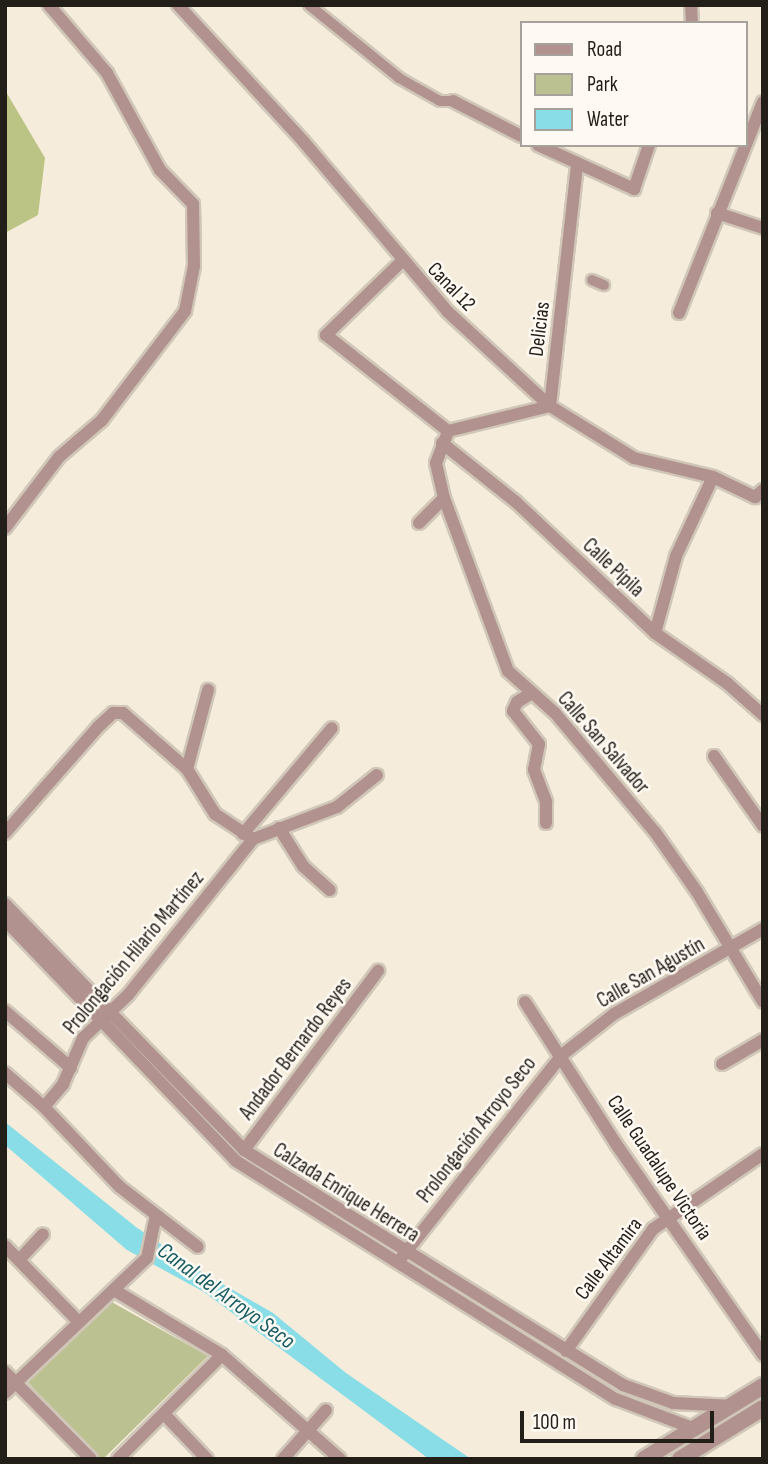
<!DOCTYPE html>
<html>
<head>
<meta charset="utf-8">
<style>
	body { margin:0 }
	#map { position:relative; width:768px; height:1464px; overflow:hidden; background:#f6ecdb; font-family:"Sofia Sans Condensed",sans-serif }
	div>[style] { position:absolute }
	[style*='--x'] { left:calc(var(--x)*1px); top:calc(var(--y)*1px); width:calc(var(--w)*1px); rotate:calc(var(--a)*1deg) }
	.green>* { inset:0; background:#bbc190 }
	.forest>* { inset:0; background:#bcc485 }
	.water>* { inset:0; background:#88dde6 }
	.roads { filter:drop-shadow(2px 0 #d0c7b8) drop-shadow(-2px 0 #d0c7b8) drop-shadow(0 2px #d0c7b8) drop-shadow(0 -2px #d0c7b8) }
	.pedestrian>* { height:10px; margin:-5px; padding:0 5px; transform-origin:5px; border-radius:5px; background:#b1928f }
	.minor>* { height:12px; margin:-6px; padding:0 6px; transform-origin:6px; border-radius:6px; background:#b1928f }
	.tertiary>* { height:16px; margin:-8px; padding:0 8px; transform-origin:8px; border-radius:8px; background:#b1928f }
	span { translate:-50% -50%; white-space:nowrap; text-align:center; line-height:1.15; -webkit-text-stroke:5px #fefaf3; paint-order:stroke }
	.street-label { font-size:21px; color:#221e18 }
	.water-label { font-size:23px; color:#155d64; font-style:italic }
	.frame { position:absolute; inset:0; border:7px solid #221e18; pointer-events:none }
	.legend { position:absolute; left:520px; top:21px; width:228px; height:126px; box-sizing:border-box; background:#fefaf3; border:2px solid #a6a29b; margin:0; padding:9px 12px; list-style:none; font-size:21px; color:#221e18 }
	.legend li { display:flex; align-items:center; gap:14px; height:35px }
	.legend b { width:35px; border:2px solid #a6a29b }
	.scale { position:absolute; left:520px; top:1411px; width:194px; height:32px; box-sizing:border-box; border:4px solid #221e18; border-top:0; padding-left:9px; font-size:21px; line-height:24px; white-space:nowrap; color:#221e18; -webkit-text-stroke:5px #fefaf3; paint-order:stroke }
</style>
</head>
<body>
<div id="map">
	<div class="green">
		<div style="clip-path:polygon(108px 1300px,208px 1356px,103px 1459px,97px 1459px,27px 1381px)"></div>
	</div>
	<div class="forest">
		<div style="clip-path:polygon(5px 90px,45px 158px,38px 215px,5px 233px)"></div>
	</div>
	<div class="water">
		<div style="clip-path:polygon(5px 1122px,136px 1227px,200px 1271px,273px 1313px,346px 1373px,471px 1459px,429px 1459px,204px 1292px,127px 1250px,5px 1145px)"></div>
	</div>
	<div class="roads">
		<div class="pedestrian">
			<div style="--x:309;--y:5;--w:116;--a:39"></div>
			<div style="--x:399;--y:78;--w:47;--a:29.3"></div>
			<div style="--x:440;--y:101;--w:13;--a:0"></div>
			<div style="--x:592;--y:280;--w:13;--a:23"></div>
		</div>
		<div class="minor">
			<div style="--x:178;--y:5;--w:185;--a:47.4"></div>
			<div style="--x:303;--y:141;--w:224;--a:49.7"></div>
			<div style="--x:448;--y:312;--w:139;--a:42.7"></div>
			<div style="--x:550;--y:406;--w:99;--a:31.8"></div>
			<div style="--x:634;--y:458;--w:81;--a:13.5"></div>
			<div style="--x:713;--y:477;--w:47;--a:25.5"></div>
			<div style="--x:755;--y:497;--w:11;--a:-41"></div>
			<div style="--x:691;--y:5;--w:18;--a:87"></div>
			<div style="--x:453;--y:101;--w:76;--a:27.2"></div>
			<div style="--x:538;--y:145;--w:106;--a:24.6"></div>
			<div style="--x:634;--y:189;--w:46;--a:-71.2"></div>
			<div style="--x:717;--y:213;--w:48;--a:18.1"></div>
			<div style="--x:401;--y:262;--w:105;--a:135.8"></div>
			<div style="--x:326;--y:335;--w:155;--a:38.2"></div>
			<div style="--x:679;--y:313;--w:227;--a:-68.3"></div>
			<div style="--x:442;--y:443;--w:95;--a:38.6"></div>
			<div style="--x:516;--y:502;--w:191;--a:43.3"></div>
			<div style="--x:655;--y:633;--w:88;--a:34.8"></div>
			<div style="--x:727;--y:683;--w:48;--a:41.6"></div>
			<div style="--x:444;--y:498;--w:184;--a:69.7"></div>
			<div style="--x:508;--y:671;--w:63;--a:41.8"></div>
			<div style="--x:555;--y:713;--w:155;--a:50"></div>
			<div style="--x:655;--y:832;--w:73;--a:55"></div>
			<div style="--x:697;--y:892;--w:128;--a:59"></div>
			<div style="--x:419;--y:523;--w:35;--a:-45"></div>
			<div style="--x:444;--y:498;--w:36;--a:-103"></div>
			<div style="--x:436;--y:463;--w:34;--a:-69"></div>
			<div style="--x:448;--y:431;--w:105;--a:-13.8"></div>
			<div style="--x:550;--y:406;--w:242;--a:-83.6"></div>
			<div style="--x:5;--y:528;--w:89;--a:-52.7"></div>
			<div style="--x:59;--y:457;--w:57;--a:-40.7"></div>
			<div style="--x:102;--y:420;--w:137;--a:-52.7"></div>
			<div style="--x:185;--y:311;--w:46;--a:-78.7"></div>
			<div style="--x:194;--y:266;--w:62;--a:-90.9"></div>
			<div style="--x:193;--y:204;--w:47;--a:-134.1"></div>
			<div style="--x:160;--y:170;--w:111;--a:-118.7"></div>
			<div style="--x:107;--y:73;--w:89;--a:-130.5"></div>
			<div style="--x:655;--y:633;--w:80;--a:-74.7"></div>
			<div style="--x:676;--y:556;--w:87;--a:-64.9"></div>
			<div style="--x:532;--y:693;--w:17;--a:149"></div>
			<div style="--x:517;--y:702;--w:10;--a:114"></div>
			<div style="--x:513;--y:711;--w:42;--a:51.8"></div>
			<div style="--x:539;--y:744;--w:26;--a:101"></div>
			<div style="--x:534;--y:770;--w:34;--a:69"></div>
			<div style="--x:546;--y:802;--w:21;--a:90"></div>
			<div style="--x:714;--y:756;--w:85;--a:55"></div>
			<div style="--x:187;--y:769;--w:82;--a:-75.1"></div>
			<div style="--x:279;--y:828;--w:45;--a:57.7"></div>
			<div style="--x:303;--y:866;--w:36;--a:42"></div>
			<div style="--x:5;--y:833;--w:141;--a:-48.7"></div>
			<div style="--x:98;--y:727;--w:21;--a:-43"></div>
			<div style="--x:113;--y:713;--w:10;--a:0"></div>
			<div style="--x:123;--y:713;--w:85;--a:41.2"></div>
			<div style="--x:187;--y:769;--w:53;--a:58.1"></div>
			<div style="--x:215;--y:814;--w:45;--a:33.3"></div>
			<div style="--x:243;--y:834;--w:138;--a:-50"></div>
			<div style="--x:5;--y:904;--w:343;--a:45.8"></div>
			<div style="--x:244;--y:1150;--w:446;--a:31.8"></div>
			<div style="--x:623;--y:1385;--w:53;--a:19.8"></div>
			<div style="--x:673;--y:1403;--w:61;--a:2.8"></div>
			<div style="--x:5;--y:920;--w:334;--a:46.2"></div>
			<div style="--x:236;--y:1161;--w:448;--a:32.1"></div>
			<div style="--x:616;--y:1399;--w:85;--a:20.8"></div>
			<div style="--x:525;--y:1002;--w:169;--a:57.3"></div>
			<div style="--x:616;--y:1144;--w:257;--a:55.1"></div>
			<div style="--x:5;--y:1011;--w:87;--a:40.8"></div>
			<div style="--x:722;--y:1064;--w:48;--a:-30.3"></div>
			<div style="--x:5;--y:1073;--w:52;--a:41.1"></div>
			<div style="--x:44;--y:1107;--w:110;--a:46.5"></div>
			<div style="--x:120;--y:1187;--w:98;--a:37.6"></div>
			<div style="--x:44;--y:1107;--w:30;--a:-50"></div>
			<div style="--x:63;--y:1084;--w:50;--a:-66.5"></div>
			<div style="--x:83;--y:1038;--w:62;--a:-43.7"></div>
			<div style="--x:128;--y:995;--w:200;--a:-51.3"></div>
			<div style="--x:253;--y:839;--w:90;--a:-20.9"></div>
			<div style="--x:337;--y:807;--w:51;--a:-38.7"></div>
			<div style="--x:244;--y:1150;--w:224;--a:-53.2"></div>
			<div style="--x:5;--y:1246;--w:103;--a:45.8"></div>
			<div style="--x:402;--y:1257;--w:258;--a:-51.6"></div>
			<div style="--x:562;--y:1055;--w:66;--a:-38.3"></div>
			<div style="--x:614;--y:1014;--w:172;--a:-29.7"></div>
			<div style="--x:19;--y:1260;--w:35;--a:-47"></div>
			<div style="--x:114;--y:1290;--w:126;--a:31"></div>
			<div style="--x:222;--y:1355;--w:157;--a:41.4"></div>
			<div style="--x:566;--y:1351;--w:150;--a:-54.5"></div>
			<div style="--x:653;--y:1229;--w:133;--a:-34.3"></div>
			<div style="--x:5;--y:1372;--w:122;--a:45.3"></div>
			<div style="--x:5;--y:1393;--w:196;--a:-43.6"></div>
			<div style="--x:147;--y:1258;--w:44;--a:-78.2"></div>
			<div style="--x:165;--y:1415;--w:61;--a:46.3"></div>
			<div style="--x:118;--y:1459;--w:147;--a:-45"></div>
			<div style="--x:283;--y:1459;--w:65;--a:-48.7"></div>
		</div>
		<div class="tertiary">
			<div style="--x:644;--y:1459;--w:140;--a:-31.5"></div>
			<div style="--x:680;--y:1459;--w:97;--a:-31.6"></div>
		</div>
	</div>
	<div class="street-label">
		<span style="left:451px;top:287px;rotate:46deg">Canal 12</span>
		<span style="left:540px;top:329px;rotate:-83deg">Delicias</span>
		<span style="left:613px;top:568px;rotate:43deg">Calle Pípila</span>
		<span style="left:603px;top:743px;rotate:49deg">Calle San Salvador</span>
		<span style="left:134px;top:953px;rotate:-50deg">Prolongación Hilario Martínez</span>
		<span style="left:651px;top:973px;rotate:-30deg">Calle San Agustín</span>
		<span style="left:296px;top:1049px;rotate:-53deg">Andador Bernardo Reyes</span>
		<span style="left:477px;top:1130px;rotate:-52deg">Prolongación Arroyo Seco</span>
		<span style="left:659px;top:1168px;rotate:56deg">Calle Guadalupe Victoria</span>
		<span style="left:346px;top:1193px;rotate:32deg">Calzada Enrique Herrera</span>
		<span style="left:609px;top:1259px;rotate:-53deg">Calle Altamira</span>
	</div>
	<div class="water-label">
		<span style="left:226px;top:1296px;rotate:36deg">Canal del Arroyo Seco</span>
	</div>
	<div class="frame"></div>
	<ul class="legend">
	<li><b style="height:9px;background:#b1928f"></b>Road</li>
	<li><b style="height:19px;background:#bbc190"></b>Park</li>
	<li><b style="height:19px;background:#88dde6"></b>Water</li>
	</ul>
	<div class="scale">100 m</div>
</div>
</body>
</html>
